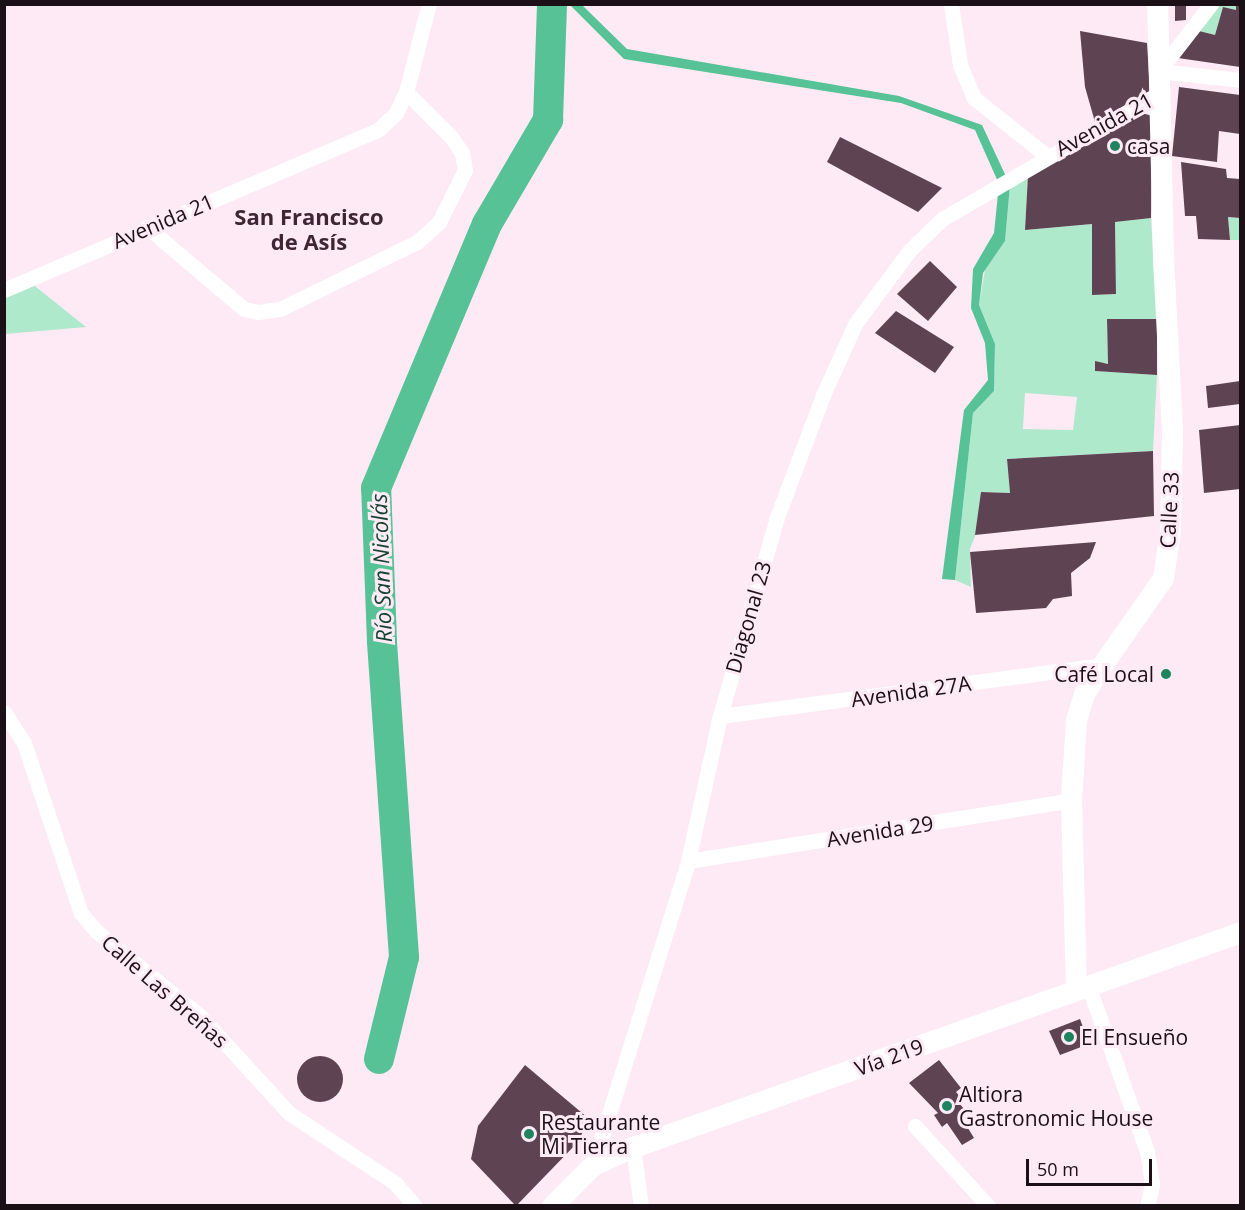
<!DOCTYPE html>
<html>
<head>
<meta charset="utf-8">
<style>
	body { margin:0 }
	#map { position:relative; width:1245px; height:1210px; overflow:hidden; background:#feeaf5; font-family:"Open Sans",sans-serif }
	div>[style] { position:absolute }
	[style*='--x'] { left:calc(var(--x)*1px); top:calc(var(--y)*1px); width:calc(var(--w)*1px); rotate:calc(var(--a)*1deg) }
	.green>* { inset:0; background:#aee9cc }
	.water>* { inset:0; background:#56c295 }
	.river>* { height:30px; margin:-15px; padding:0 15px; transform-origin:15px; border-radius:15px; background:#56c295 }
	.building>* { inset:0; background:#5e4353 }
	.round { border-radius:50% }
	.minor>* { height:15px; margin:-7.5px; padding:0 7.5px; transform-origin:7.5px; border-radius:7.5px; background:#fff }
	.secondary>* { height:21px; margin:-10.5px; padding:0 10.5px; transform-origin:10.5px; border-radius:10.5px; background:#fff }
	.dots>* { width:16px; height:16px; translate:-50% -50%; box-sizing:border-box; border:3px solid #feeaf5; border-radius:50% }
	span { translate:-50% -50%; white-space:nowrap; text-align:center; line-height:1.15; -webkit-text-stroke:6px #feeaf5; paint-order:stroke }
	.street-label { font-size:21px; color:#1a1016 }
	.poi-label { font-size:21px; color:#1a1016 }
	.left { translate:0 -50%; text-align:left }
	.right { translate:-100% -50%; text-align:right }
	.neighbourhood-label { font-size:22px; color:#3e2635; font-weight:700 }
	.water-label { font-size:22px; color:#164331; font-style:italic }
	.frame { position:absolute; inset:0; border:6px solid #1a1016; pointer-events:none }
	.scale { position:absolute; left:1026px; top:1159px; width:126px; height:27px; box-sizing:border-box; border:3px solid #1a1016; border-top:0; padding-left:8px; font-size:18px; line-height:21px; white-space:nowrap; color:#1a1016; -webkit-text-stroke:4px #feeaf5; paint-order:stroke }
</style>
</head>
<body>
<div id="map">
	<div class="green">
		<div style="clip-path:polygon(1219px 5px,1236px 5px,1236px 10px,1223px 7px,1215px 35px,1199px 31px)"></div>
		<div style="clip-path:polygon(evenodd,1028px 175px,1025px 230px,1092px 224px,1093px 295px,1116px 294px,1115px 222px,1151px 218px,1157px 319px,1107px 319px,1108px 364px,1095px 362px,1095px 371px,1157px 375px,1153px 451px,1007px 459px,1010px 493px,981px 492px,977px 531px,970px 549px,971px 587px,955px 580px,973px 413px,994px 391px,995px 344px,979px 305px,985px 270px,1005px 241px,1010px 185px,1028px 175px,1025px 393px,1077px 397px,1073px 430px,1023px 429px,1025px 393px)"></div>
		<div style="clip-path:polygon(1228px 217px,1240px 218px,1240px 240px,1230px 240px)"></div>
		<div style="clip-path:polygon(31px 283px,86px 327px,5px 334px,5px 295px)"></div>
	</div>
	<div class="water">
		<div style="clip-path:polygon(570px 5px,582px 5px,627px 49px,899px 96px,982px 125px,1010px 185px,1005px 241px,983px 273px,979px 305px,995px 344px,994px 391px,973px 413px,955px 580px,942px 579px,964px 410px,988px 380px,985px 343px,971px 308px,973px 269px,994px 233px,999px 184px,975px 130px,901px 103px,624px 59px)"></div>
	</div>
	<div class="river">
		<div style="--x:379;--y:1059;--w:105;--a:-76.2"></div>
		<div style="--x:404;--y:957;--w:317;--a:-94"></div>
		<div style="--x:382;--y:641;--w:153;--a:-92.2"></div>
		<div style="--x:376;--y:488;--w:286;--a:-67.2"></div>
		<div style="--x:487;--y:224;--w:121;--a:-59.6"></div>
		<div style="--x:548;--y:120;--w:116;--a:-88"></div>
	</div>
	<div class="building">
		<div style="clip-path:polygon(1175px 4px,1186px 4px,1186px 20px,1175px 21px)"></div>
		<div style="clip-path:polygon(1236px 4px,1240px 4px,1240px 67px,1178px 58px,1199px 31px,1215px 35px,1223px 7px,1236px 10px)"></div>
		<div style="clip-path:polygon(1080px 31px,1147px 43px,1150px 92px,1095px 122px,1085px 87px)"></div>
		<div style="clip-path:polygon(1179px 87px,1240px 95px,1240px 134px,1219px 131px,1217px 162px,1172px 156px)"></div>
		<div style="clip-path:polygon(1139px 112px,1152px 116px,1151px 218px,1115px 222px,1116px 294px,1092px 295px,1092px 224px,1025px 230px,1028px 175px)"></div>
		<div style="clip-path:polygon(840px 137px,942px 188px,918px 212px,827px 162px)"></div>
		<div style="clip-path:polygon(1181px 162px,1226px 169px,1227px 178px,1240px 179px,1240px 218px,1228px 217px,1230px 240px,1198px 239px,1196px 216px,1185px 216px)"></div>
		<div style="clip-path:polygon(930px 261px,957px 287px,928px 321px,897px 294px)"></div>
		<div style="clip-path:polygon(896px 311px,954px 347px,935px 373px,875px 333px)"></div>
		<div style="clip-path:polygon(1107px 319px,1157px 319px,1157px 375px,1095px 371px,1095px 361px,1108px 364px)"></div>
		<div style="clip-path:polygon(1240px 381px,1240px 404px,1208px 408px,1206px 386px)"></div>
		<div style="clip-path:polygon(1240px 425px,1240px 489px,1204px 493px,1199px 430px)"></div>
		<div style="clip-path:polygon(1153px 451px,1154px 516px,975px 535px,981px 492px,1010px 493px,1007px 459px)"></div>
		<div style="clip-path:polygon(1096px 542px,1090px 558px,1071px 573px,1072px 596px,1053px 599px,1046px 608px,976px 613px,970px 552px)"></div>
		<div style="clip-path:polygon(1080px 1019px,1089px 1044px,1060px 1055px,1049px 1031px)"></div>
		<div class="round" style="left:297px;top:1056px;width:46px;height:46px"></div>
		<div style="clip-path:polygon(939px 1060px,961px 1088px,956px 1092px,962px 1099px,958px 1102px,966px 1111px,960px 1115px,974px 1138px,962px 1145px,947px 1123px,942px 1127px,934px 1115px,938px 1113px,909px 1083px)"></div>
		<div style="clip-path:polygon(525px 1065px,588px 1118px,579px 1141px,516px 1206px,471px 1159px,478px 1126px)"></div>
	</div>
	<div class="minor">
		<div style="--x:951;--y:4;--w:62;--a:81.6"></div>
		<div style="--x:960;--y:65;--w:36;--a:67"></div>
		<div style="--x:974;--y:98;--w:93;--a:38.5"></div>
		<div style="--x:1159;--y:71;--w:85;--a:-52.2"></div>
		<div style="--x:1159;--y:71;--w:81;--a:6.3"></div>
		<div style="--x:147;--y:227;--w:127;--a:40.2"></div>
		<div style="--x:244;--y:309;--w:14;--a:12"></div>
		<div style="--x:258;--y:312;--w:22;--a:-8"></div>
		<div style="--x:280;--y:309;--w:153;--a:-26.1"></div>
		<div style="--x:417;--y:242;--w:30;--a:-42"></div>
		<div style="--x:439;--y:222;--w:58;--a:-63.4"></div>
		<div style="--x:465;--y:170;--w:17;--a:-100"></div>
		<div style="--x:462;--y:153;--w:18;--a:-124"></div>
		<div style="--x:452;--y:138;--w:65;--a:-135"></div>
		<div style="--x:4;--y:290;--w:408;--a:-23.2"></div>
		<div style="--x:379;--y:129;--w:23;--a:-43"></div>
		<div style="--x:396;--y:113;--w:23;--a:-65"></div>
		<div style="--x:406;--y:92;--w:91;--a:-75.4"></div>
		<div style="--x:4;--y:712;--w:37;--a:57"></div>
		<div style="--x:24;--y:743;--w:179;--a:71.5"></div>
		<div style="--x:81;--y:913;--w:23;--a:50"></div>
		<div style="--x:96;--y:931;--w:136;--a:39.3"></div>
		<div style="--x:201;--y:1017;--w:130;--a:47.5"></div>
		<div style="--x:289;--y:1113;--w:127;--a:33.4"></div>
		<div style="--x:395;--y:1183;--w:30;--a:49"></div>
		<div style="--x:720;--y:716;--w:385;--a:-7.6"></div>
		<div style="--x:688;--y:861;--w:388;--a:-9"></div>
		<div style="--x:1088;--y:985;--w:177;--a:70.5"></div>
		<div style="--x:1147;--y:1152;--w:33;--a:81"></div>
		<div style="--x:1152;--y:1185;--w:22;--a:103"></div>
		<div style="--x:915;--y:1126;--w:108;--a:47.6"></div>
		<div style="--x:633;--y:1147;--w:60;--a:82.3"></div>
		<div style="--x:593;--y:1165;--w:318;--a:-72.6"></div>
		<div style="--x:688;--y:861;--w:148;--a:-77.6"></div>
		<div style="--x:720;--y:716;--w:207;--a:-74"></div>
		<div style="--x:777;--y:517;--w:130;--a:-69.3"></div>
		<div style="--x:823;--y:395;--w:78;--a:-65.7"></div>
		<div style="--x:855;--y:324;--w:91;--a:-53.5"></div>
		<div style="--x:909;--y:251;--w:46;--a:-44.1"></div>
		<div style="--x:942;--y:219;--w:253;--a:-30.1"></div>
	</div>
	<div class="secondary">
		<div style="--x:1076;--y:989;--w:189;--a:-91.5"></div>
		<div style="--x:1071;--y:800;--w:80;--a:-86.4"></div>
		<div style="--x:1076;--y:720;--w:27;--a:-73"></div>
		<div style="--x:1084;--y:694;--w:34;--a:-58"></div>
		<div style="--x:1102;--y:665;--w:106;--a:-55"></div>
		<div style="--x:1163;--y:578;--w:49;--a:-81.7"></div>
		<div style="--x:1170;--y:530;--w:99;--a:-88.8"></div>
		<div style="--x:1172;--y:431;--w:172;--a:-93"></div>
		<div style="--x:1163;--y:259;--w:255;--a:-91.3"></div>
		<div style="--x:552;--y:1206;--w:58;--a:-45"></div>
		<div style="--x:593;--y:1165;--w:44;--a:-24.2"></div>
		<div style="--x:633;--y:1147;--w:644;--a:-19.5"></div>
	</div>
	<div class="dots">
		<div style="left:1115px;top:146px;background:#1d845e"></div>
		<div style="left:1166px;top:674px;background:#1d845e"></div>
		<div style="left:1069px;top:1037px;background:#1d845e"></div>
		<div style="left:947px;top:1106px;background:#1d845e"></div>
		<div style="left:529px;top:1134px;background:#1d845e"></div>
	</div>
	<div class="street-label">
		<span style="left:1104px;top:124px;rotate:-29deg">Avenida 21</span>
		<span style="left:163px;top:221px;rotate:-23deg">Avenida 21</span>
		<span style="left:1169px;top:510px;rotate:-87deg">Calle 33</span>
		<span style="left:748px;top:617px;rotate:-74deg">Diagonal 23</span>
		<span style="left:911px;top:691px;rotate:-8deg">Avenida 27A</span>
		<span style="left:880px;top:831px;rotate:-9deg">Avenida 29</span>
		<span style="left:165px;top:991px;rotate:41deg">Calle Las Breñas</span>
		<span style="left:889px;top:1057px;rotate:-20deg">Vía 219</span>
	</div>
	<div class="poi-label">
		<span class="left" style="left:1127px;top:146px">casa</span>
		<span class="right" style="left:1154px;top:674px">Café Local</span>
		<span class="left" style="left:1081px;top:1037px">El Ensueño</span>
		<span class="left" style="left:959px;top:1106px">Altiora<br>Gastronomic House</span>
		<span class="left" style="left:541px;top:1134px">Restaurante<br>Mi Tierra</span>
	</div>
	<div class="neighbourhood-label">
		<span style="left:309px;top:229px">San Francisco<br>de Asís</span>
	</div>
	<div class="water-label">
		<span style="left:381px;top:568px;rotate:-92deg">Río San Nicolás</span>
	</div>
	<div class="frame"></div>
	<div class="scale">50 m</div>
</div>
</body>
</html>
